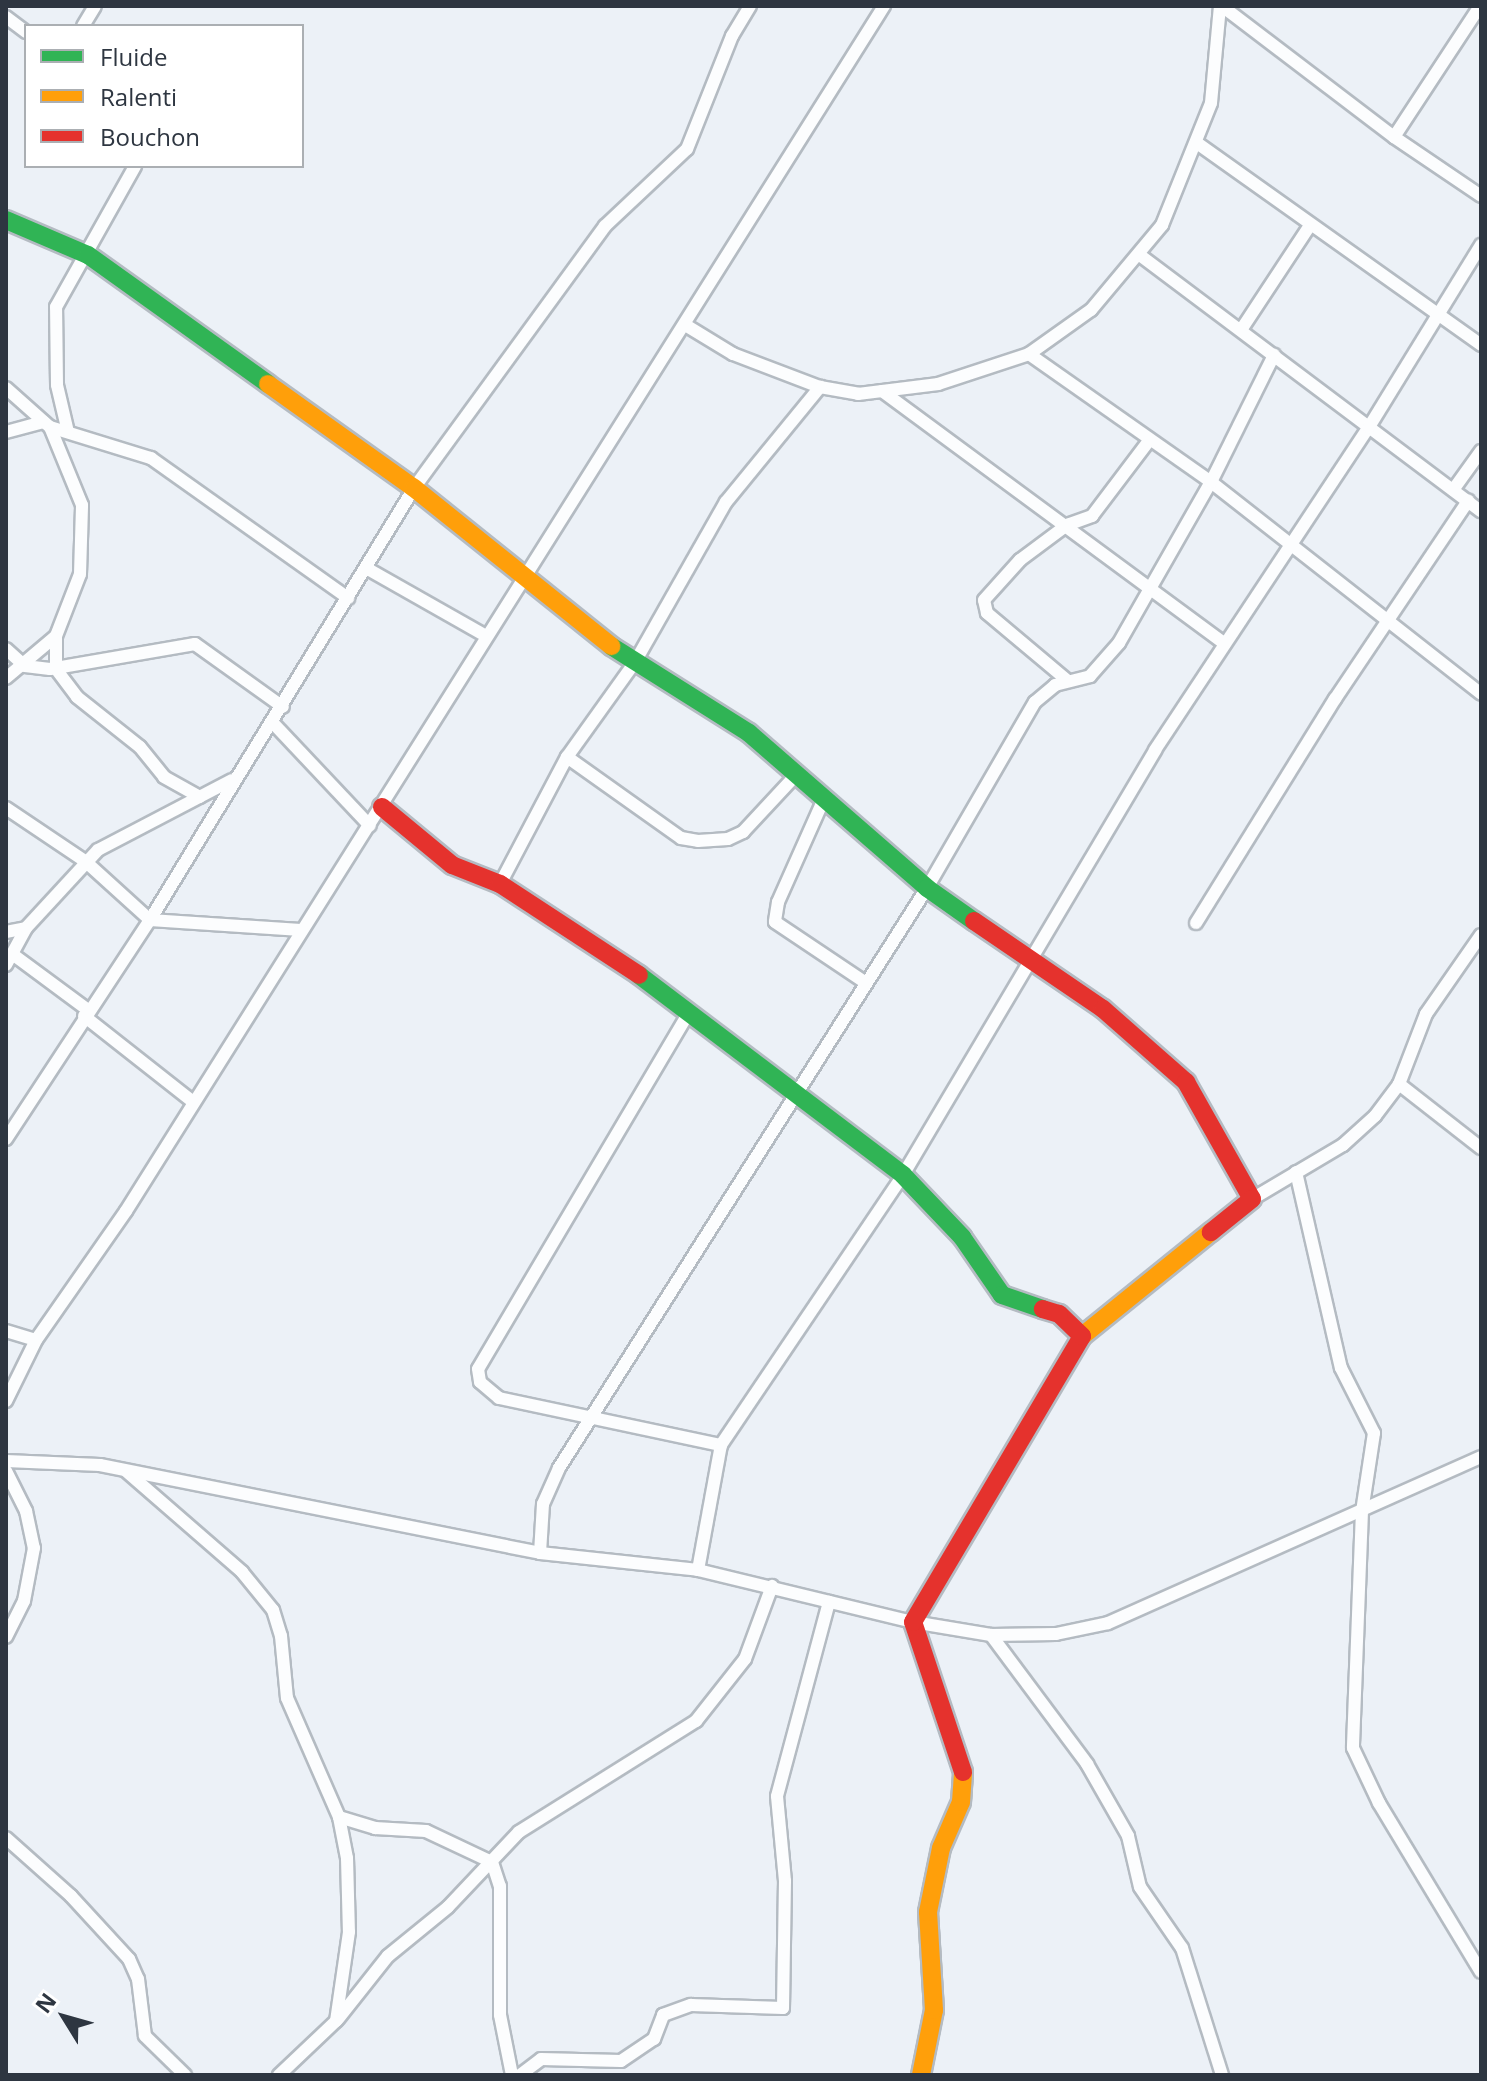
<!DOCTYPE html>
<html>
<head>
<meta charset="utf-8">
<style>
	body { margin:0 }
	#map { position:relative; width:1487px; height:2081px; overflow:hidden; background:#ecf1f7; font-family:"Open Sans",sans-serif }
	div>[style] { position:absolute }
	[style*='--x'] { left:calc(var(--x)*1px); top:calc(var(--y)*1px); width:calc(var(--w)*1px); rotate:calc(var(--a)*1deg) }
	.roads { filter:drop-shadow(2px 0 #b4bbc2) drop-shadow(-2px 0 #b4bbc2) drop-shadow(0 2px #b4bbc2) drop-shadow(0 -2px #b4bbc2) }
	.street>* { height:12px; margin:-6px; padding:0 6px; transform-origin:6px; border-radius:6px; background:#fcfdfe }
	.fast>* { height:18px; margin:-9px; padding:0 9px; transform-origin:9px; border-radius:9px; background:#30b455 }
	.slow>* { height:18px; margin:-9px; padding:0 9px; transform-origin:9px; border-radius:9px; background:#ff9f0a }
	.jam>* { height:18px; margin:-9px; padding:0 9px; transform-origin:9px; border-radius:9px; background:#e5322d }
	span { translate:-50% -50%; white-space:nowrap; text-align:center; line-height:1.15; -webkit-text-stroke:7px #fff; paint-order:stroke }
	.frame { position:absolute; inset:0; border:8px solid #2e3641; pointer-events:none }
	.legend { position:absolute; left:24px; top:24px; width:280px; height:144px; box-sizing:border-box; background:#fff; border:2px solid #abafb3; margin:0; padding:10px 14px; list-style:none; font-size:24px; color:#2e3641 }
	.legend li { display:flex; align-items:center; gap:16px; height:40px }
	.legend b { width:40px; border:2px solid #abafb3 }
	.north { position:absolute; left:24px; top:1977px; width:80px; height:80px; -webkit-text-stroke:6px #fff; paint-order:stroke; rotate:307deg; font-size:22px; font-weight:700; line-height:32px; text-align:center; color:#2e3641 }
	.north::after { content:''; display:block; margin:auto; width:28px; height:36px; background:#2e3641; clip-path:polygon(50% 0,100% 100%,50% 72%,0 100%) }
</style>
</head>
<body>
<div id="map">
	<div class="roads">
		<div class="street">
			<div style="--x:1222;--y:6;--w:216;--a:37.3"></div>
			<div style="--x:1394;--y:137;--w:105;--a:34.1"></div>
			<div style="--x:6;--y:17;--w:25;--a:37"></div>
			<div style="--x:83;--y:26;--w:23;--a:-59"></div>
			<div style="--x:1394;--y:137;--w:157;--a:-56.7"></div>
			<div style="--x:1197;--y:143;--w:349;--a:35.4"></div>
			<div style="--x:1141;--y:256;--w:425;--a:36.9"></div>
			<div style="--x:687;--y:326;--w:54;--a:31.3"></div>
			<div style="--x:733;--y:354;--w:93;--a:20.8"></div>
			<div style="--x:820;--y:387;--w:39;--a:10"></div>
			<div style="--x:858;--y:394;--w:81;--a:-7.1"></div>
			<div style="--x:938;--y:384;--w:96;--a:-18.2"></div>
			<div style="--x:1029;--y:354;--w:76;--a:-35.4"></div>
			<div style="--x:1091;--y:310;--w:111;--a:-50.1"></div>
			<div style="--x:1162;--y:225;--w:131;--a:-68.1"></div>
			<div style="--x:1211;--y:103;--w:97;--a:-84.7"></div>
			<div style="--x:1241;--y:330;--w:123;--a:-56.6"></div>
			<div style="--x:1029;--y:354;--w:223;--a:35.1"></div>
			<div style="--x:1211;--y:482;--w:343;--a:38.1"></div>
			<div style="--x:6;--y:388;--w:59;--a:41.6"></div>
			<div style="--x:50;--y:427;--w:106;--a:17.1"></div>
			<div style="--x:151;--y:458;--w:242;--a:35.4"></div>
			<div style="--x:882;--y:391;--w:426;--a:36.4"></div>
			<div style="--x:6;--y:432;--w:39;--a:-15"></div>
			<div style="--x:68;--y:432;--w:48;--a:-103.2"></div>
			<div style="--x:57;--y:385;--w:78;--a:-90.7"></div>
			<div style="--x:56;--y:307;--w:162;--a:-60.7"></div>
			<div style="--x:1453;--y:490;--w:48;--a:-54.3"></div>
			<div style="--x:366;--y:568;--w:138;--a:29.5"></div>
			<div style="--x:56;--y:636;--w:33;--a:90"></div>
			<div style="--x:56;--y:669;--w:35;--a:53"></div>
			<div style="--x:77;--y:697;--w:80;--a:38.4"></div>
			<div style="--x:140;--y:747;--w:38;--a:51"></div>
			<div style="--x:164;--y:777;--w:41;--a:29.1"></div>
			<div style="--x:6;--y:649;--w:25;--a:42"></div>
			<div style="--x:25;--y:666;--w:25;--a:7"></div>
			<div style="--x:50;--y:669;--w:147;--a:-9.8"></div>
			<div style="--x:195;--y:644;--w:108;--a:35.6"></div>
			<div style="--x:6;--y:678;--w:65;--a:-40"></div>
			<div style="--x:56;--y:636;--w:66;--a:-68.8"></div>
			<div style="--x:80;--y:574;--w:69;--a:-88.3"></div>
			<div style="--x:82;--y:505;--w:84;--a:-112.3"></div>
			<div style="--x:1068;--y:681;--w:106;--a:-140"></div>
			<div style="--x:987;--y:613;--w:13;--a:-103"></div>
			<div style="--x:984;--y:600;--w:54;--a:-48"></div>
			<div style="--x:1020;--y:560;--w:59;--a:-36.7"></div>
			<div style="--x:1067;--y:525;--w:27;--a:-20"></div>
			<div style="--x:1092;--y:516;--w:93;--a:-52.9"></div>
			<div style="--x:273;--y:723;--w:141;--a:46.7"></div>
			<div style="--x:567;--y:757;--w:140;--a:35.4"></div>
			<div style="--x:681;--y:838;--w:17;--a:10"></div>
			<div style="--x:698;--y:841;--w:30;--a:-4"></div>
			<div style="--x:728;--y:839;--w:17;--a:-25"></div>
			<div style="--x:743;--y:832;--w:76;--a:-47.1"></div>
			<div style="--x:823;--y:801;--w:111;--a:114"></div>
			<div style="--x:778;--y:902;--w:20;--a:99"></div>
			<div style="--x:775;--y:922;--w:110;--a:33.8"></div>
			<div style="--x:6;--y:808;--w:95;--a:33.9"></div>
			<div style="--x:85;--y:861;--w:88;--a:42.2"></div>
			<div style="--x:150;--y:920;--w:151;--a:3.8"></div>
			<div style="--x:500;--y:884;--w:144;--a:-62.2"></div>
			<div style="--x:567;--y:757;--w:117;--a:-54.4"></div>
			<div style="--x:635;--y:662;--w:184;--a:-60.4"></div>
			<div style="--x:726;--y:502;--w:149;--a:-50.7"></div>
			<div style="--x:1196;--y:923;--w:264;--a:-58.2"></div>
			<div style="--x:1335;--y:699;--w:239;--a:-56.1"></div>
			<div style="--x:6;--y:932;--w:20;--a:-11"></div>
			<div style="--x:15;--y:956;--w:91;--a:36.5"></div>
			<div style="--x:6;--y:965;--w:42;--a:-61.6"></div>
			<div style="--x:26;--y:928;--w:106;--a:-47.3"></div>
			<div style="--x:98;--y:850;--w:151;--a:-27.6"></div>
			<div style="--x:688;--y:1014;--w:412;--a:120.6"></div>
			<div style="--x:478;--y:1369;--w:13;--a:81"></div>
			<div style="--x:480;--y:1382;--w:25;--a:40"></div>
			<div style="--x:499;--y:1398;--w:227;--a:12"></div>
			<div style="--x:84;--y:1016;--w:137;--a:38.2"></div>
			<div style="--x:1399;--y:1084;--w:104;--a:38"></div>
			<div style="--x:6;--y:1139;--w:262;--a:-56.7"></div>
			<div style="--x:150;--y:920;--w:506;--a:-58.57"></div>
			<div style="--x:414;--y:488;--w:324;--a:-53.9"></div>
			<div style="--x:605;--y:226;--w:112;--a:-43.2"></div>
			<div style="--x:687;--y:149;--w:122;--a:-68.3"></div>
			<div style="--x:732;--y:36;--w:35;--a:-59"></div>
			<div style="--x:1296;--y:1172;--w:201;--a:77.1"></div>
			<div style="--x:1341;--y:1368;--w:73;--a:63.1"></div>
			<div style="--x:1374;--y:1433;--w:79;--a:98.7"></div>
			<div style="--x:1362;--y:1511;--w:237;--a:92.2"></div>
			<div style="--x:1353;--y:1748;--w:61;--a:64.7"></div>
			<div style="--x:1379;--y:1803;--w:197;--a:58.9"></div>
			<div style="--x:1252;--y:1199;--w:106;--a:-30.7"></div>
			<div style="--x:1343;--y:1145;--w:43;--a:-42.2"></div>
			<div style="--x:1375;--y:1116;--w:40;--a:-53"></div>
			<div style="--x:1399;--y:1084;--w:75;--a:-68.9"></div>
			<div style="--x:1426;--y:1014;--w:96;--a:-55.2"></div>
			<div style="--x:6;--y:1331;--w:31;--a:17"></div>
			<div style="--x:6;--y:1401;--w:68;--a:-63.8"></div>
			<div style="--x:36;--y:1340;--w:157;--a:-55.1"></div>
			<div style="--x:126;--y:1211;--w:1424;--a:-57.83"></div>
			<div style="--x:6;--y:1461;--w:94;--a:2.4"></div>
			<div style="--x:100;--y:1465;--w:449;--a:11.3"></div>
			<div style="--x:540;--y:1553;--w:159;--a:6.1"></div>
			<div style="--x:698;--y:1570;--w:221;--a:13.6"></div>
			<div style="--x:913;--y:1622;--w:79;--a:9.5"></div>
			<div style="--x:991;--y:1635;--w:65;--a:-0.9"></div>
			<div style="--x:1056;--y:1634;--w:53;--a:-11.9"></div>
			<div style="--x:1108;--y:1623;--w:408;--a:-24"></div>
			<div style="--x:6;--y:1471;--w:45;--a:63.4"></div>
			<div style="--x:26;--y:1511;--w:38;--a:78"></div>
			<div style="--x:34;--y:1548;--w:54;--a:100.7"></div>
			<div style="--x:24;--y:1601;--w:40;--a:116.6"></div>
			<div style="--x:126;--y:1471;--w:154;--a:41"></div>
			<div style="--x:242;--y:1572;--w:49;--a:50.8"></div>
			<div style="--x:273;--y:1610;--w:27;--a:73"></div>
			<div style="--x:281;--y:1636;--w:62;--a:84.5"></div>
			<div style="--x:287;--y:1698;--w:130;--a:66.4"></div>
			<div style="--x:339;--y:1817;--w:42;--a:79"></div>
			<div style="--x:347;--y:1858;--w:74;--a:88.5"></div>
			<div style="--x:349;--y:1932;--w:90;--a:98.3"></div>
			<div style="--x:336;--y:2021;--w:79;--a:136.5"></div>
			<div style="--x:540;--y:1553;--w:49;--a:-86.5"></div>
			<div style="--x:543;--y:1504;--w:39;--a:-66"></div>
			<div style="--x:559;--y:1468;--w:687;--a:-57.61"></div>
			<div style="--x:927;--y:888;--w:215;--a:-59.9"></div>
			<div style="--x:1035;--y:702;--w:26;--a:-40"></div>
			<div style="--x:1055;--y:685;--w:36;--a:-14"></div>
			<div style="--x:1090;--y:676;--w:44;--a:-48.7"></div>
			<div style="--x:1119;--y:643;--w:185;--a:-60.3"></div>
			<div style="--x:1211;--y:482;--w:142;--a:-63.6"></div>
			<div style="--x:698;--y:1570;--w:127;--a:-79.6"></div>
			<div style="--x:721;--y:1445;--w:326;--a:-56"></div>
			<div style="--x:903;--y:1175;--w:494;--a:-59.3"></div>
			<div style="--x:1155;--y:750;--w:387;--a:-56.5"></div>
			<div style="--x:1369;--y:427;--w:214;--a:-58.4"></div>
			<div style="--x:991;--y:1635;--w:161;--a:53.3"></div>
			<div style="--x:1087;--y:1764;--w:83;--a:60.3"></div>
			<div style="--x:1128;--y:1836;--w:52;--a:76.8"></div>
			<div style="--x:1140;--y:1887;--w:74;--a:55.5"></div>
			<div style="--x:1182;--y:1948;--w:133;--a:72.5"></div>
			<div style="--x:339;--y:1817;--w:38;--a:17"></div>
			<div style="--x:375;--y:1828;--w:51;--a:3.4"></div>
			<div style="--x:426;--y:1831;--w:73;--a:25.2"></div>
			<div style="--x:492;--y:1862;--w:25;--a:72"></div>
			<div style="--x:500;--y:1886;--w:129;--a:90"></div>
			<div style="--x:500;--y:2015;--w:61;--a:78.7"></div>
			<div style="--x:6;--y:1838;--w:87;--a:41.7"></div>
			<div style="--x:71;--y:1896;--w:86;--a:47.4"></div>
			<div style="--x:129;--y:1959;--w:22;--a:66"></div>
			<div style="--x:138;--y:1979;--w:57;--a:83"></div>
			<div style="--x:145;--y:2036;--w:56;--a:44.3"></div>
			<div style="--x:338;--y:2019;--w:80;--a:-51.6"></div>
			<div style="--x:388;--y:1956;--w:77;--a:-39.2"></div>
			<div style="--x:448;--y:1907;--w:103;--a:-46.6"></div>
			<div style="--x:519;--y:1832;--w:209;--a:-32.1"></div>
			<div style="--x:696;--y:1721;--w:79;--a:-51.7"></div>
			<div style="--x:745;--y:1659;--w:78;--a:-69.7"></div>
			<div style="--x:520;--y:2075;--w:26;--a:-37"></div>
			<div style="--x:541;--y:2059;--w:80;--a:1.4"></div>
			<div style="--x:621;--y:2061;--w:40;--a:-34"></div>
			<div style="--x:654;--y:2039;--w:26;--a:-69"></div>
			<div style="--x:663;--y:2015;--w:30;--a:-20"></div>
			<div style="--x:691;--y:2005;--w:92;--a:1.9"></div>
			<div style="--x:783;--y:2008;--w:127;--a:-89.1"></div>
			<div style="--x:785;--y:1881;--w:85;--a:-95.4"></div>
			<div style="--x:777;--y:1796;--w:201;--a:-75"></div>
		</div>
		<div class="fast">
			<div style="--x:6;--y:220;--w:89;--a:23.1"></div>
			<div style="--x:88;--y:255;--w:221;--a:35.6"></div>
			<div style="--x:611;--y:646;--w:163;--a:32.2"></div>
			<div style="--x:749;--y:733;--w:236;--a:41"></div>
			<div style="--x:927;--y:888;--w:57;--a:35.1"></div>
			<div style="--x:639;--y:975;--w:331;--a:37.1"></div>
			<div style="--x:903;--y:1175;--w:86;--a:46.4"></div>
			<div style="--x:962;--y:1237;--w:70;--a:55.4"></div>
			<div style="--x:1002;--y:1295;--w:43;--a:18.9"></div>
		</div>
		<div class="slow">
			<div style="--x:268;--y:384;--w:179;--a:35.5"></div>
			<div style="--x:414;--y:488;--w:253;--a:38.7"></div>
			<div style="--x:1082;--y:1336;--w:166;--a:-38.9"></div>
			<div style="--x:921;--y:2075;--w:66;--a:-78.7"></div>
			<div style="--x:934;--y:2010;--w:98;--a:-93.5"></div>
			<div style="--x:928;--y:1912;--w:65;--a:-78.5"></div>
			<div style="--x:941;--y:1848;--w:50;--a:-66.5"></div>
			<div style="--x:961;--y:1802;--w:30;--a:-86"></div>
		</div>
		<div class="jam">
			<div style="--x:382;--y:807;--w:91;--a:39.6"></div>
			<div style="--x:452;--y:865;--w:52;--a:21.6"></div>
			<div style="--x:500;--y:884;--w:166;--a:33.2"></div>
			<div style="--x:974;--y:921;--w:156;--a:34.3"></div>
			<div style="--x:1103;--y:1009;--w:111;--a:41.3"></div>
			<div style="--x:1186;--y:1082;--w:134;--a:60.6"></div>
			<div style="--x:1252;--y:1199;--w:53;--a:141.2"></div>
			<div style="--x:963;--y:1772;--w:158;--a:-108.4"></div>
			<div style="--x:913;--y:1622;--w:332;--a:-59.4"></div>
			<div style="--x:1082;--y:1336;--w:32;--a:-136"></div>
			<div style="--x:1059;--y:1314;--w:17;--a:-163"></div>
		</div>
	</div>
	<div class="frame"></div>
	<ul class="legend">
	<li><b style="height:10px;background:#30b455"></b>Fluide</li>
	<li><b style="height:10px;background:#ff9f0a"></b>Ralenti</li>
	<li><b style="height:10px;background:#e5322d"></b>Bouchon</li>
	</ul>
	<div class="north">N</div>
</div>
</body>
</html>
